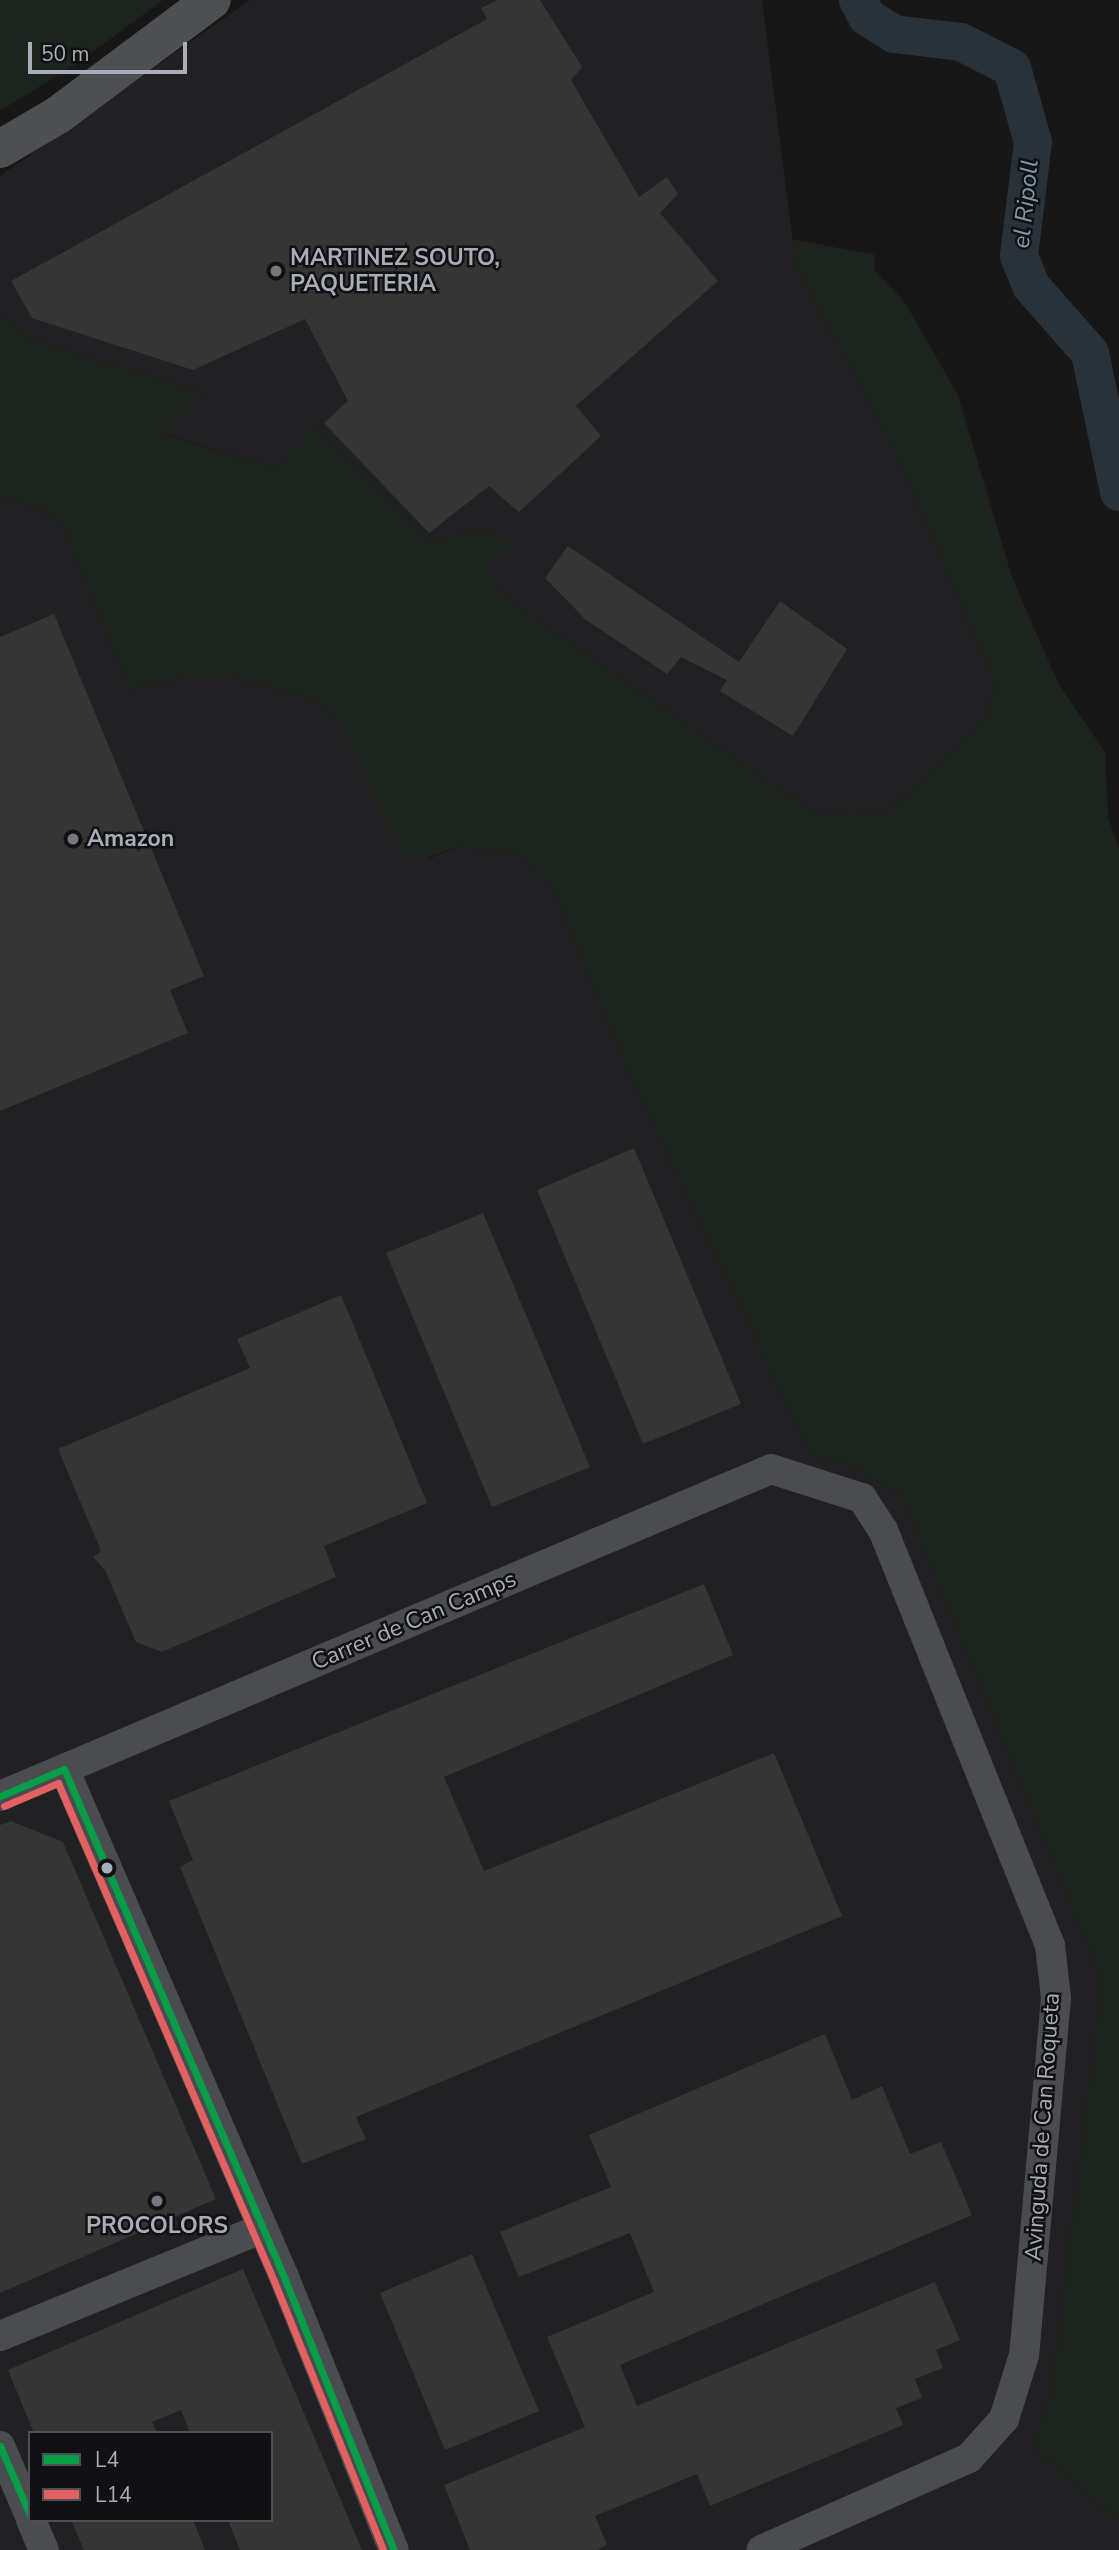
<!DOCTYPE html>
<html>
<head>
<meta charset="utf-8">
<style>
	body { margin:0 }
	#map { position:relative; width:1119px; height:2550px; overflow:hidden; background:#171717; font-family:"Nunito Sans",sans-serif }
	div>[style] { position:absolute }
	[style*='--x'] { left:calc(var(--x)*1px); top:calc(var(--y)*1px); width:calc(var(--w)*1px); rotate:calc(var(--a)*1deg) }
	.built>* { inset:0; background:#212123 }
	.green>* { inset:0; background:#1d241e }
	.river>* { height:38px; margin:-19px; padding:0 19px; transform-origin:19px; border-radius:19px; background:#2a3239 }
	.building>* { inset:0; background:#353536 }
	.minor>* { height:30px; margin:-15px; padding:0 15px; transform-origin:15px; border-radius:15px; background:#4b4c50 }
	.major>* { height:38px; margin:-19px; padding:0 19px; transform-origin:19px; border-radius:19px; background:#4d4f52 }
	.bus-1>* { height:7px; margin:-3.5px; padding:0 3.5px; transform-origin:3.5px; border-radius:3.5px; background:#069f48 }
	.bus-2>* { height:7px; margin:-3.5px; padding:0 3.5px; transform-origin:3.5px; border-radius:3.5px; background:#e56060 }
	.dots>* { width:19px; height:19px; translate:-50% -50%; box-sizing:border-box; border:4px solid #111113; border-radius:50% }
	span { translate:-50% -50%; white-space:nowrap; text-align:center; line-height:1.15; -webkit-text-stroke:5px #111113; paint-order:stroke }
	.poi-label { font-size:23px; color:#a8adb8; font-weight:700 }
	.left { translate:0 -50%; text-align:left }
	.street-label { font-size:23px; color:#a8adb8 }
	.water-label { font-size:24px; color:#7f9bb3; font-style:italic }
	.legend { position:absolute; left:28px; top:2431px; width:245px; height:91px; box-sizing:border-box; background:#111113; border:2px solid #4d4f55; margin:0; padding:9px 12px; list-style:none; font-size:21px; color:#a8adb8 }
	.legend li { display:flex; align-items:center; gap:14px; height:35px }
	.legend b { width:35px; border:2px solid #4d4f55 }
	.scale { position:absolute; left:28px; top:42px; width:159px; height:32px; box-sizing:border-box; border:4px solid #a8adb8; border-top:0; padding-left:9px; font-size:21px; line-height:24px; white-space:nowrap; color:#a8adb8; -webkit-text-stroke:5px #111113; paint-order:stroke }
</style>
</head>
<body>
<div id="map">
	<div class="built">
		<div style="clip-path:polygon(250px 0,762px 0,796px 266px,895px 450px,995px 684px,985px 719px,886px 814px,823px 816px,771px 784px,501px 594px,486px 562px,513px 545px,481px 529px,429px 542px,316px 427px,277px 469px,163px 433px,204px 393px,31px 339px,0 316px,0 176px)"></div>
		<div style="clip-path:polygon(evenodd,0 495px,42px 510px,62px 525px,130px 689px,188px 677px,231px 677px,313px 699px,339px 720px,428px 859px,458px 847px,491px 850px,518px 856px,533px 866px,531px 873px,550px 882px,634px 1084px,810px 1453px,851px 1466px,902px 1496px,1102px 1980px,1052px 2385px,1034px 2448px,1119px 2521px,1119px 2550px,0 2550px,0 495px,30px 2433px,271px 2433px,271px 2520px,30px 2520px,30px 2433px)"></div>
	</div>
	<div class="green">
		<div style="clip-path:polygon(0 0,163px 0,82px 60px,0 111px)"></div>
		<div style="clip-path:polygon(792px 239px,875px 255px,874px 270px,904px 301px,958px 395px,1012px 577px,1059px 685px,1105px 752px,1108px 817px,1119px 849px,1119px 2521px,1034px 2448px,1052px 2385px,1102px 1980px,902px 1496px,851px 1466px,810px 1453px,634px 1084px,550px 882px,530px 873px,533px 866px,518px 856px,491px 850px,458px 847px,418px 861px,402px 857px,339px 720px,313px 699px,231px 677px,188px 677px,130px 689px,62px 525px,42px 510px,0 495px,0 316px,31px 339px,204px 393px,164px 434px,277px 469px,315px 426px,429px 542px,481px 529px,514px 545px,487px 562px,501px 594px,771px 784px,823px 816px,886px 814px,985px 719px,995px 684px,895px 450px,796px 266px)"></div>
	</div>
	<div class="river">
		<div style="--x:858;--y:0;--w:19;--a:62"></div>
		<div style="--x:867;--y:17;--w:32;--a:32"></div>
		<div style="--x:894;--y:34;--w:67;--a:6.8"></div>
		<div style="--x:961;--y:42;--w:57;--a:27"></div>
		<div style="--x:1012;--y:68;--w:77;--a:74.2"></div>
		<div style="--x:1033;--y:142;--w:115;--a:97"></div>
		<div style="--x:1019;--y:256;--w:32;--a:68"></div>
		<div style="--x:1031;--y:286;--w:89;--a:48.6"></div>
		<div style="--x:1090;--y:353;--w:142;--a:78.2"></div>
	</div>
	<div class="building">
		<div style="clip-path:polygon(498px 0,540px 0,582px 67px,571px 80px,639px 197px,667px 177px,678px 194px,660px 213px,718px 281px,576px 406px,601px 436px,519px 512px,489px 486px,429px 533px,324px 423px,348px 401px,305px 319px,193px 370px,32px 318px,11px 281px,487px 19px,481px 8px)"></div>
		<div style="clip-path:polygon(568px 546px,739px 662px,780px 601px,847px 649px,793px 736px,720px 691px,727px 680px,681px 657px,667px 674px,586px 620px,545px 578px)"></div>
		<div style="clip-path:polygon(54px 614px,204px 976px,170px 990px,188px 1033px,0 1111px,0 637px)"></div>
		<div style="clip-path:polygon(634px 1148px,741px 1404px,643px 1444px,537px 1190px)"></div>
		<div style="clip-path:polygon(483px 1213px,590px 1467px,492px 1507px,386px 1253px)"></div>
		<div style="clip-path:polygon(341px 1295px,427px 1503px,324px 1546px,336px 1577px,162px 1652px,136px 1642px,105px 1570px,93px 1557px,101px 1551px,58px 1449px,250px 1368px,237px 1339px)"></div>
		<div style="clip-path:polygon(704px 1584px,733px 1655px,444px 1777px,484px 1871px,774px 1753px,842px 1916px,356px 2117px,366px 2139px,302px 2164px,180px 1867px,193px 1860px,169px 1801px)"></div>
		<div style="clip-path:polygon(11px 1821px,63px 1842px,216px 2199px,0 2293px,0 1825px)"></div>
		<div style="clip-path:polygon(825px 2034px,852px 2100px,882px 2086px,910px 2154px,941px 2142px,972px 2215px,620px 2365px,637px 2406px,935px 2282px,960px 2340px,936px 2350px,943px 2368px,915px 2379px,922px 2398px,896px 2408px,903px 2425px,710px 2506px,697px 2474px,595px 2516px,607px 2545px,597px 2550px,470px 2550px,444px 2485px,585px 2427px,547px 2337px,654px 2292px,630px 2233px,519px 2277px,500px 2232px,611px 2187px,589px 2135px)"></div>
		<div style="clip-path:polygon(472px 2254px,539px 2411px,445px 2450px,380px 2293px)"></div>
		<div style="clip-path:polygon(243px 2269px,362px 2550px,240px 2550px,228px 2520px,271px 2520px,271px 2433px,190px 2433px,181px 2410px,152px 2422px,157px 2433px,34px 2433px,8px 2370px)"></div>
		<div style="clip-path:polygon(71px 2520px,193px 2520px,205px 2550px,84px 2550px)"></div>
	</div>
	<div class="minor">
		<div style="--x:64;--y:1769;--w:554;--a:66.58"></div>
		<div style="--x:284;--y:2277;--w:294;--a:68.1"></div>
		<div style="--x:0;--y:1796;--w:837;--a:-22.98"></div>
		<div style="--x:771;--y:1469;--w:96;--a:17.7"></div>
		<div style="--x:862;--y:1498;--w:38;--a:57"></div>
		<div style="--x:883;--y:1530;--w:447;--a:68.1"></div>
		<div style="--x:1050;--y:1945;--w:53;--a:83.5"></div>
		<div style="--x:1056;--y:1998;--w:358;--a:95.1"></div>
		<div style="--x:1024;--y:2355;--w:67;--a:107.4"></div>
		<div style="--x:1004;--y:2419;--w:52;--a:131.9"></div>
		<div style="--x:969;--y:2458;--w:227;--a:156.1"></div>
		<div style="--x:0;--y:2336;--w:284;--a:-22.3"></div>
		<div style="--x:0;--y:2446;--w:76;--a:66.8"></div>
		<div style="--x:31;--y:2520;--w:33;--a:67"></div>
	</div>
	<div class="major">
		<div style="--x:0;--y:149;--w:67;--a:-30.4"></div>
		<div style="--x:58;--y:115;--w:192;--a:-36.8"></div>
	</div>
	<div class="bus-1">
		<div style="--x:64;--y:1769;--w:554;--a:66.58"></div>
		<div style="--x:284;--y:2277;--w:294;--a:68.1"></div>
		<div style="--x:0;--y:1796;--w:69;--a:-22.9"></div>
		<div style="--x:0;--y:2446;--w:75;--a:66.5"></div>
	</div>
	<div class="bus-2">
		<div style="--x:4;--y:1806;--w:59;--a:-23.1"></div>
		<div style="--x:58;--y:1783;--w:543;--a:66.55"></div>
		<div style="--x:274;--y:2281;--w:290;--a:67.9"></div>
	</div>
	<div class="dots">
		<div style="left:276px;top:271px;background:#757880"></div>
		<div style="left:73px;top:839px;background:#757880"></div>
		<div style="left:107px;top:1868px;background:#a8adb8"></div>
		<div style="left:157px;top:2201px;background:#757880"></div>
	</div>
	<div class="poi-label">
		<span class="left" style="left:290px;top:271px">MARTINEZ SOUTO,<br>PAQUETERIA</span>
		<span class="left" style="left:87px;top:839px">Amazon</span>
		<span style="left:157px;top:2226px">PROCOLORS</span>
	</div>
	<div class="street-label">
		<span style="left:414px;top:1621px;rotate:-23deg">Carrer de Can Camps</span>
		<span style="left:1043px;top:2127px;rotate:-86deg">Avinguda de Can Roqueta</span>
	</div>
	<div class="water-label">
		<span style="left:1026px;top:204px;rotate:-84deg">el Ripoll</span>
	</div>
	<ul class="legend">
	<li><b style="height:9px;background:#069f48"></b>L4</li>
	<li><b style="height:9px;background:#e56060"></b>L14</li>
	</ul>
	<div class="scale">50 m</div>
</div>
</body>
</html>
